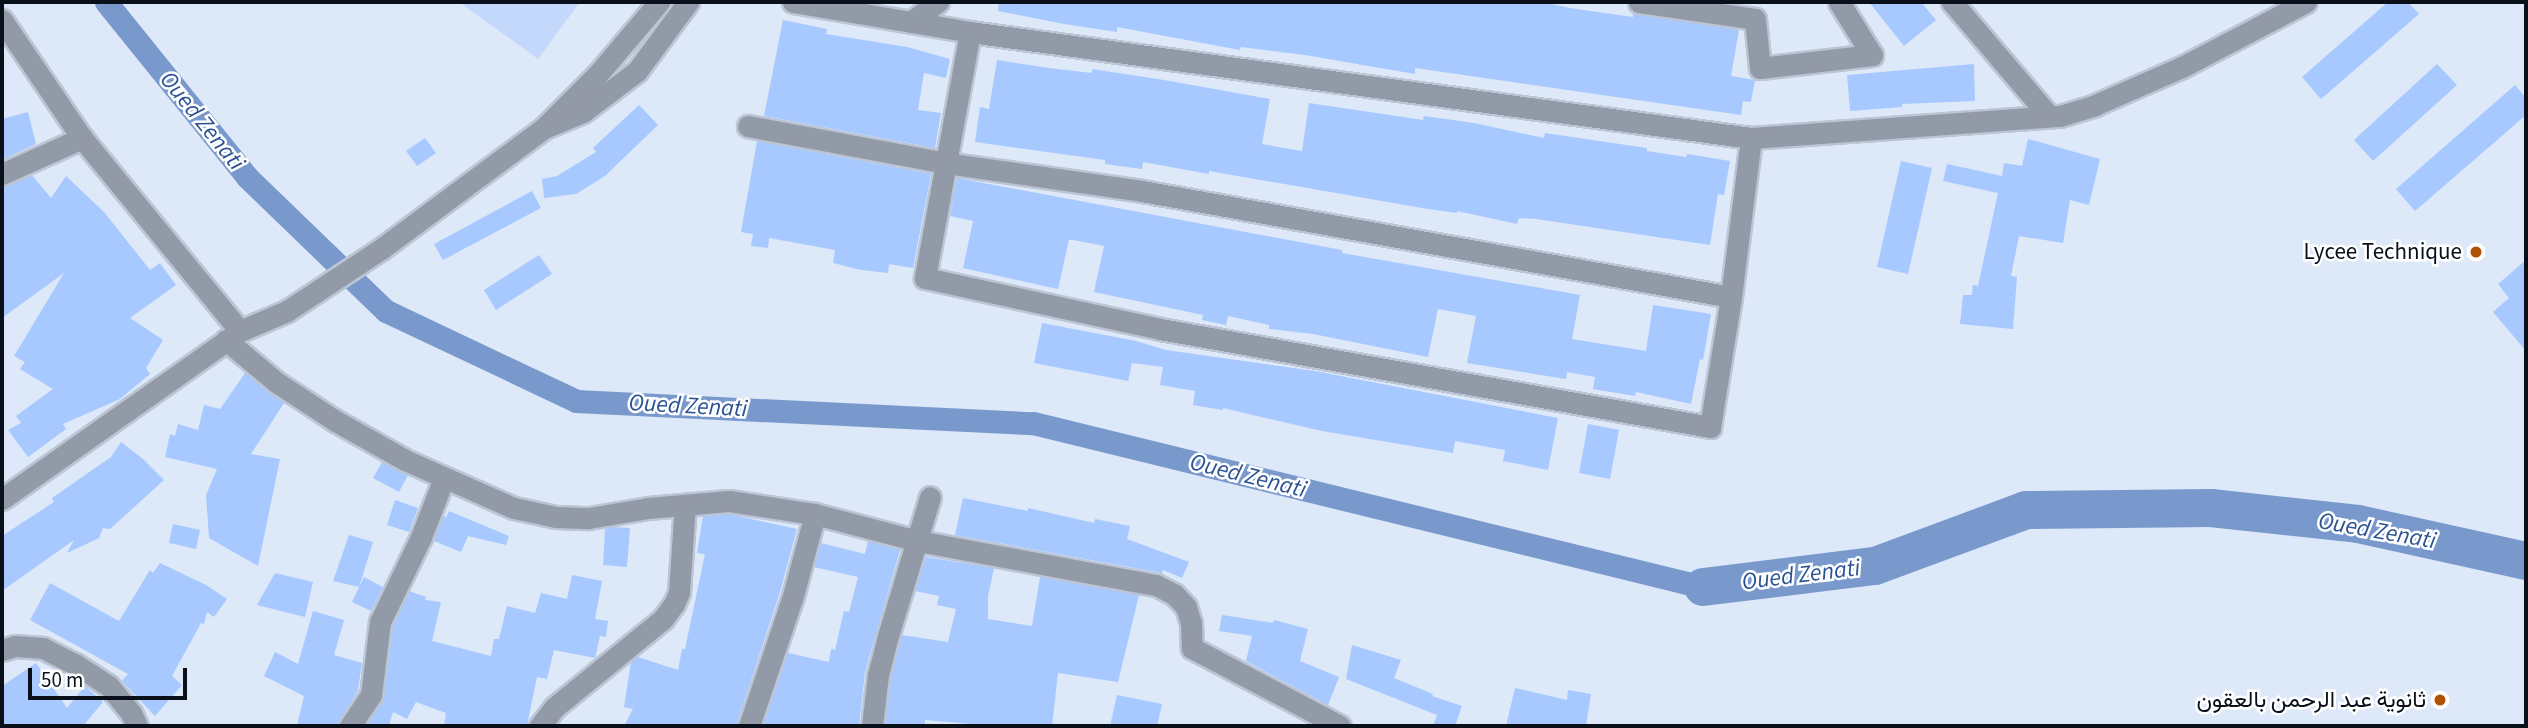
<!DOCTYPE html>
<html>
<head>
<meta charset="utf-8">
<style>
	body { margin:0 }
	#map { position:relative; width:2528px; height:728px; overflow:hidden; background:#dde8f9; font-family:"Source Sans 3",Vazirmatn,sans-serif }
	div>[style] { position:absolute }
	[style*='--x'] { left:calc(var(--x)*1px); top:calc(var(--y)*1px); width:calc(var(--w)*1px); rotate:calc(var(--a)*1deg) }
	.green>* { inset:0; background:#c3d8fa }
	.canal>* { height:23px; margin:-11.5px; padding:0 11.5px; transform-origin:11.5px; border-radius:11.5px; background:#7999cd }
	.river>* { height:38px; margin:-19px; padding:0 19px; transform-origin:19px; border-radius:19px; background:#7999cd }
	.building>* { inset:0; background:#a7c9ff }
	.roads { filter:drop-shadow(2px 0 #bbc5d5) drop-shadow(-2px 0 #bbc5d5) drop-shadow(0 2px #bbc5d5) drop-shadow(0 -2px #bbc5d5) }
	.minor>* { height:21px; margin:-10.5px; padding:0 10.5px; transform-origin:10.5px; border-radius:10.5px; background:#939aa7 }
	.dots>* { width:19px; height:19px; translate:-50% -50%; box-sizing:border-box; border:4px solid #fff; border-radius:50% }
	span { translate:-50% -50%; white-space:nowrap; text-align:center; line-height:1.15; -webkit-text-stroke:5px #fff; paint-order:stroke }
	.poi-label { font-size:23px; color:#0a1019 }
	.right { translate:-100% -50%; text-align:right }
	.water-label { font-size:24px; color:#2b5393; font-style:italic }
	.frame { position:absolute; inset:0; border:4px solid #0a1019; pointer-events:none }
	.scale { position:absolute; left:28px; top:668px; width:159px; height:32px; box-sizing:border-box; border:4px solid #0a1019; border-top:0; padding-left:9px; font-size:21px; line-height:24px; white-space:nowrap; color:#0a1019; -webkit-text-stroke:5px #fff; paint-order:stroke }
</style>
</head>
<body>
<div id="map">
	<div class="green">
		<div style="clip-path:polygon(459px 2px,580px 2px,538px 59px)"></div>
	</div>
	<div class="canal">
		<div style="--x:106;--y:2;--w:225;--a:51.1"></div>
		<div style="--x:247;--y:177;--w:193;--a:44"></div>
		<div style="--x:386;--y:311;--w:210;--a:25.3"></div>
		<div style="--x:576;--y:401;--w:458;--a:2.8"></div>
		<div style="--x:1033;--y:423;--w:690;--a:13.75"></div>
	</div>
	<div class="river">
		<div style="--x:1703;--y:587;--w:173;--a:-7"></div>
		<div style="--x:1875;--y:566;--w:161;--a:-20.3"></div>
		<div style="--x:2026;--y:510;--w:185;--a:-0.6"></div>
		<div style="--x:2211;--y:508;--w:148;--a:6.2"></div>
		<div style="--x:2358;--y:524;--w:172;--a:12.4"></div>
	</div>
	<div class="building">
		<div style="clip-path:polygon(999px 2px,1543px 2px,1570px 8px,1633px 17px,1633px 13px,1739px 30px,1731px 76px,1755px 80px,1751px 102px,1743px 101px,1741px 115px,1415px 68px,1415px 74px,1305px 55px,1241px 47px,1240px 50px,1117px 27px,1117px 32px,1064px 24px,998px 11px)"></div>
		<div style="clip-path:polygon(1869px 2px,1921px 2px,1936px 20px,1904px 46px)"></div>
		<div style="clip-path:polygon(2388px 2px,2408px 2px,2419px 14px,2321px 99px,2302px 77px)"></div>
		<div style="clip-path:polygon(783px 20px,827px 29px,826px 34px,907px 47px,950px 59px,946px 78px,924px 73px,918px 110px,941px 113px,935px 148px,764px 116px)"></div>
		<div style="clip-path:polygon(997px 60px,1049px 68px,1092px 73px,1092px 69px,1164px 80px,1270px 99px,1262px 144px,1302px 151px,1309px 103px,1423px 120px,1424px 116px,1474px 123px,1544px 138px,1545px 133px,1647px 148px,1647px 151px,1686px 157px,1687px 154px,1730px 161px,1724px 195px,1718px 194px,1710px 245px,1536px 219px,1519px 218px,1517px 224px,1457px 211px,1457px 213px,1428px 209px,1209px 171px,1209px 174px,1143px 162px,1142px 169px,1105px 164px,1105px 160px,975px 142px,980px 107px,989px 109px)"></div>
		<div style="clip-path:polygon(1974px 64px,1975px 101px,1902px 104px,1902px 107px,1850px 111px,1847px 75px)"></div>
		<div style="clip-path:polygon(2437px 64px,2457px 85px,2373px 161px,2354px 140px)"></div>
		<div style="clip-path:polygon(2515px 85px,2526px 98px,2526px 115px,2415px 211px,2396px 189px)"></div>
		<div style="clip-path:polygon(639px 105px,658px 125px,605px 176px,576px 194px,544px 198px,542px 179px,557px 176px,596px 152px,593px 148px)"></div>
		<div style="clip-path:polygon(28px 112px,36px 144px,2px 160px,2px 119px)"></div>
		<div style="clip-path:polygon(425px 138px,436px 153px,417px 166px,406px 151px)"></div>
		<div style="clip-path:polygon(2028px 139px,2100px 159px,2089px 205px,2070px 200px,2063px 243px,2019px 236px,2011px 276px,2017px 277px,2013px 329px,1960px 324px,1963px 295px,1972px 295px,1973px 285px,1978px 286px,1998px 193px,1943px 181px,1947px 164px,2002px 176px,2004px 163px,2022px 166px)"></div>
		<div style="clip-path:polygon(757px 141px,931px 174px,913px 268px,889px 264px,888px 273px,861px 270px,833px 263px,835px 250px,769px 238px,768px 248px,751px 246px,753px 234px,741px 232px)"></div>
		<div style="clip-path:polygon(1901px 161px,1932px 168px,1908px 274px,1877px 267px)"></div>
		<div style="clip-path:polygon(32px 175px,51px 198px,66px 176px,104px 212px,150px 270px,160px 263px,176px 285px,130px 318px,163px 340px,146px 368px,150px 374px,120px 399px,63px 424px,66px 429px,28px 457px,8px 430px,21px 423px,16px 416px,53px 389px,20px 369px,25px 362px,14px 356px,64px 273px,2px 318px,2px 187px)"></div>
		<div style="clip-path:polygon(957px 178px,1342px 250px,1342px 253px,1580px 295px,1572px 339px,1646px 351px,1653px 305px,1711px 314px,1703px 360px,1700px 359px,1691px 404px,1636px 392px,1635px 396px,1593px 389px,1595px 377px,1567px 372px,1566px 379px,1467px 363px,1476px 316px,1438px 309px,1428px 357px,1313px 334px,1269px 329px,1269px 325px,1228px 316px,1226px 325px,1202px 320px,1203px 315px,1094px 292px,1104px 246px,1073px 240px,1069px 240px,1058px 289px,963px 268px,973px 221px,950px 216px)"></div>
		<div style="clip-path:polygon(532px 191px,541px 208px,443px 260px,434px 244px)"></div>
		<div style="clip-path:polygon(539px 255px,552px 274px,496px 310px,484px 290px)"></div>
		<div style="clip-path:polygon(2526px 260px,2526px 351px,2493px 312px,2509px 298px,2498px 284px)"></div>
		<div style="clip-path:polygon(1042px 323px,1136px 341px,1166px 350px,1315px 371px,1558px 418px,1548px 470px,1503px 461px,1505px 450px,1455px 441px,1453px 453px,1322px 431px,1223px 408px,1223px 410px,1193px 405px,1195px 391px,1160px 385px,1163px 367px,1132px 363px,1128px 381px,1034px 363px)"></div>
		<div style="clip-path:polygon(245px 373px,284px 403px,251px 454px,280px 459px,258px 566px,209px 538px,206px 495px,217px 469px,165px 457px,170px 434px,175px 436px,178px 424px,198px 430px,204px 405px,220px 409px)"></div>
		<div style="clip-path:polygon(1588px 424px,1619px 430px,1610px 479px,1579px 473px)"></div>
		<div style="clip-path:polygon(121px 442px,143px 459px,164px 480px,110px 529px,103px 528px,99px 538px,67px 553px,74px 540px,2px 591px,2px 536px,54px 502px,52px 498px,111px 457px)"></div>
		<div style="clip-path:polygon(382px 462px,408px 475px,399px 492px,373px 478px)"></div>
		<div style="clip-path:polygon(963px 498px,1028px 511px,1028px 508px,1094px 523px,1095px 519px,1130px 526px,1127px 539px,1189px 562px,1182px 578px,1163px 570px,1162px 573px,955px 535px)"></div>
		<div style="clip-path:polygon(395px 500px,418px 508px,409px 532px,387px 525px)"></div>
		<div style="clip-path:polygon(449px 511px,509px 536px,506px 545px,468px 536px,461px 552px,434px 541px,443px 516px,446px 517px)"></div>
		<div style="clip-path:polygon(729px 514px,797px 529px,780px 592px,736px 726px,624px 726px,633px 709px,624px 707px,631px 662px,638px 657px,678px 670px,682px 649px,685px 649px,705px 554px,697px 553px,703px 516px)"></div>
		<div style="clip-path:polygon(173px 524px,200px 530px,196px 549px,169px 543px)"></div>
		<div style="clip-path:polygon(614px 527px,630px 528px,627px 567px,603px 565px,605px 529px)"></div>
		<div style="clip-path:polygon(349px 535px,373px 542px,359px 587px,333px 581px)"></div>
		<div style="clip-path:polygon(868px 541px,900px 550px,865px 672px,859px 726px,763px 726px,788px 653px,829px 662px,831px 649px,835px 650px,844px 611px,849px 612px,858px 577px,814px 567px,821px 543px,865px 554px)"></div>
		<div style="clip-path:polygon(926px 557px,994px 568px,988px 596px,988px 619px,1032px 626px,1040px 577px,1139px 595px,1118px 682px,1058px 673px,1052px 726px,994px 726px,925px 720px,925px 726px,885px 726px,891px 677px,902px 635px,948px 642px,956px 609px,937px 605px,939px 596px,915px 591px)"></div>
		<div style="clip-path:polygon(160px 563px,206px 585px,227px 599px,214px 617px,207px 612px,204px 624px,201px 623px,172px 676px,182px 685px,155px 716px,122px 681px,128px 674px,30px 620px,50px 583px,119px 621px,150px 570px,153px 573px)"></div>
		<div style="clip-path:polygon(275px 573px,313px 582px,305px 617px,257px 605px)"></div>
		<div style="clip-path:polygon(572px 575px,602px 581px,595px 619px,608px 621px,606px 637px,600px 636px,595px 658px,554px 650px,547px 679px,537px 677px,527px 726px,444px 726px,446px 713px,416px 702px,407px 719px,393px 712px,389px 726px,366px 726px,384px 697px,393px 626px,409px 591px,426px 597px,425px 600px,441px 602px,432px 641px,491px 656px,494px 639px,499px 639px,507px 606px,535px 613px,541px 593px,567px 599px)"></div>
		<div style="clip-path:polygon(364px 577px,383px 587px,371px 611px,352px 602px)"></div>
		<div style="clip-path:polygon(313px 611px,344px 620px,334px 655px,362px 663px,358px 690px,337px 726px,297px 726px,304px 696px,264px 676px,275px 652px,298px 664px)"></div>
		<div style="clip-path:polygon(1222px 615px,1273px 623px,1274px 620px,1308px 629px,1300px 661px,1339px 677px,1328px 705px,1246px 661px,1252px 636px,1219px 631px)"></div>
		<div style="clip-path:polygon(1352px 645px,1401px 660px,1394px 678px,1433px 694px,1432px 696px,1462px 706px,1455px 726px,1433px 726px,1437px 715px,1346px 679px)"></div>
		<div style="clip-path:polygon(36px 663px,67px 708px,85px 686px,103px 702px,83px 726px,2px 726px,2px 686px)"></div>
		<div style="clip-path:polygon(1515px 688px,1567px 700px,1568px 690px,1591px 694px,1586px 726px,1506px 726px)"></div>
		<div style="clip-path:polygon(1117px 695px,1162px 704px,1157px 726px,1110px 726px)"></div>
	</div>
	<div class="roads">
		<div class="minor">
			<div style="--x:659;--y:2;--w:96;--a:130.3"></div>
			<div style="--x:597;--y:75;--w:75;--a:135"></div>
			<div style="--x:544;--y:128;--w:42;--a:-22.3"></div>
			<div style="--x:583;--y:112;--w:68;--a:-37.2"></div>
			<div style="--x:637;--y:71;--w:86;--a:-53.5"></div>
			<div style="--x:793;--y:2;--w:180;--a:9.6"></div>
			<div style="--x:970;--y:32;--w:788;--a:7.73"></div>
			<div style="--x:1751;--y:138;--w:310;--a:-4.1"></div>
			<div style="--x:2060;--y:116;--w:37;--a:-17"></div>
			<div style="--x:2095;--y:105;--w:95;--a:-23.6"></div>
			<div style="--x:2182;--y:67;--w:140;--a:-27.7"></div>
			<div style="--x:1639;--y:2;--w:117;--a:8.3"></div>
			<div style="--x:1755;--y:19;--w:49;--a:84.2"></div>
			<div style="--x:1760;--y:68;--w:113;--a:-6.6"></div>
			<div style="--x:1872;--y:55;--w:62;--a:-121.9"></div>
			<div style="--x:1952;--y:2;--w:150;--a:49.6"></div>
			<div style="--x:2;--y:20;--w:143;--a:55.9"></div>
			<div style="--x:82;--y:138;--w:249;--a:50.7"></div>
			<div style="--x:911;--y:22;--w:34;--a:-37"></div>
			<div style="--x:970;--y:32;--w:250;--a:100.4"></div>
			<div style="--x:925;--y:278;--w:240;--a:12.2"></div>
			<div style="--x:1160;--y:329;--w:559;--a:10.1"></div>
			<div style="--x:1710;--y:427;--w:132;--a:-80.8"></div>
			<div style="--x:1731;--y:297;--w:160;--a:-82.8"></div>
			<div style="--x:748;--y:126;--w:201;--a:10.6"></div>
			<div style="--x:946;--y:163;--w:198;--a:8.1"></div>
			<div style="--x:1142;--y:191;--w:598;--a:10.2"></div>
			<div style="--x:2;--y:174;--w:88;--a:-24.2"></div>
			<div style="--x:226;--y:340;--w:65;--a:40"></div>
			<div style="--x:276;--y:382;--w:69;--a:33.2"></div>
			<div style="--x:334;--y:420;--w:81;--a:29.4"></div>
			<div style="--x:405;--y:460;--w:119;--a:23.8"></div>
			<div style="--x:514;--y:508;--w:43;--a:12.1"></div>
			<div style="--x:556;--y:517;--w:33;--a:2"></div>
			<div style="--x:589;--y:518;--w:60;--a:-9.6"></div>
			<div style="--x:648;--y:508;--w:81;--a:-4.9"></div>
			<div style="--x:729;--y:501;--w:87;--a:8.6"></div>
			<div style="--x:815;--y:514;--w:106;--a:14.7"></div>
			<div style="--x:918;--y:541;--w:242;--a:10.5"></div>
			<div style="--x:1156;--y:585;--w:20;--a:27"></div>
			<div style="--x:1174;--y:594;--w:18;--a:47"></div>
			<div style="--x:1186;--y:607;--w:17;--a:73"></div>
			<div style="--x:1191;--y:623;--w:25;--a:88"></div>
			<div style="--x:1192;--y:648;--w:167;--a:27.8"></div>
			<div style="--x:2;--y:499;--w:291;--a:-35.2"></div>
			<div style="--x:240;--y:331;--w:51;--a:-23.1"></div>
			<div style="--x:287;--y:311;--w:113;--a:-33.4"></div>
			<div style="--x:381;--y:249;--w:203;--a:-36.6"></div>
			<div style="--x:2;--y:650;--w:14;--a:-17"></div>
			<div style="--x:15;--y:646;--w:28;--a:4"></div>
			<div style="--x:43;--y:648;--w:36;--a:27"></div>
			<div style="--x:75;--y:664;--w:40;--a:32.9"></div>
			<div style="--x:109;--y:686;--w:35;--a:51"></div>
			<div style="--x:131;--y:713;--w:14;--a:65"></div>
			<div style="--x:350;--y:726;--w:37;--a:-56"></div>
			<div style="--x:371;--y:695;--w:74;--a:-83"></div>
			<div style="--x:380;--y:622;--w:94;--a:-64.2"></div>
			<div style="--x:421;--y:537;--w:63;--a:-68.7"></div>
			<div style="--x:540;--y:726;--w:24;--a:-52"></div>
			<div style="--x:555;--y:707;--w:139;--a:-39.2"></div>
			<div style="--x:663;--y:619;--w:19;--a:-54"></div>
			<div style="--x:674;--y:604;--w:13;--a:-67"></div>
			<div style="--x:679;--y:592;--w:87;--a:-86.1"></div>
			<div style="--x:749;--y:726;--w:137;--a:-71.3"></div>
			<div style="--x:793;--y:596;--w:85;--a:-75"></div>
			<div style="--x:872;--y:726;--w:51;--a:-83.3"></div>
			<div style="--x:878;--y:675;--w:40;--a:-75.6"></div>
			<div style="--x:888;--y:636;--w:145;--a:-73.2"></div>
		</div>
	</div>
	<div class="dots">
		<div style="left:2476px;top:252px;background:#b05103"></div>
		<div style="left:2440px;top:700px;background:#b05103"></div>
	</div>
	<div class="poi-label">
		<span class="right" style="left:2462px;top:252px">Lycee Technique</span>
		<span class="right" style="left:2426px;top:700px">ثانوية عبد الرحمن بالعقون</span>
	</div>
	<div class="water-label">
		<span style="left:202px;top:121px;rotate:51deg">Oued Zenati</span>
		<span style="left:688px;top:406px;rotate:3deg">Oued Zenati</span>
		<span style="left:1248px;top:476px;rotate:14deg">Oued Zenati</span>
		<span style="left:2377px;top:531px;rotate:10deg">Oued Zenati</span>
		<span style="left:1801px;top:575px;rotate:-7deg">Oued Zenati</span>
	</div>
	<div class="frame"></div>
	<div class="scale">50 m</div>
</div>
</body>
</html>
